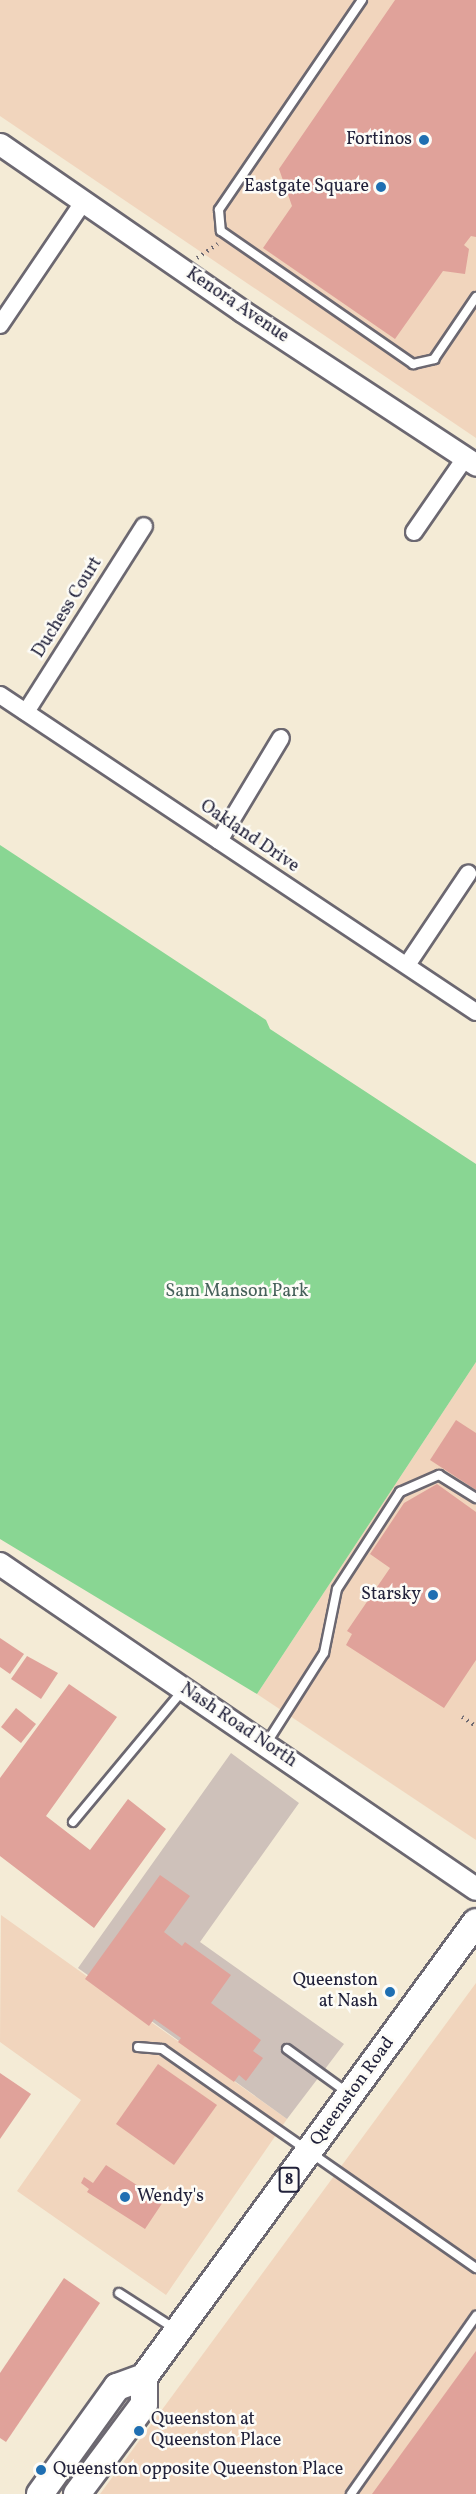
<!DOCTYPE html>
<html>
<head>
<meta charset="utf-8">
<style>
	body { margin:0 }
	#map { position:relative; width:476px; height:2494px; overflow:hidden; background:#f4ebd6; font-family:Vollkorn,serif }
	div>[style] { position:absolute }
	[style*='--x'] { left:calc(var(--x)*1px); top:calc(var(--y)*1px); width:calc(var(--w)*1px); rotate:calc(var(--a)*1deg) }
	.built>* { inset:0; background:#f1d5bd }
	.industrial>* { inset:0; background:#cec1ba }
	.green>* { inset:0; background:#89d693 }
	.building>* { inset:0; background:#e0a29a }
	.path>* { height:4px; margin-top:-2px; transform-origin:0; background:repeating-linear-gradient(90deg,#6c6871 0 1.5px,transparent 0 6px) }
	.roads { filter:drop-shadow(2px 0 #6c6871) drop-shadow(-2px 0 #6c6871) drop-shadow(0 2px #6c6871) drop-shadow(0 -2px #6c6871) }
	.service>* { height:8px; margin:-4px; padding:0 4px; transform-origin:4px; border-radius:4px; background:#fff }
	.minor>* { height:16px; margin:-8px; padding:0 8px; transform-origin:8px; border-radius:8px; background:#fff }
	.tertiary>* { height:21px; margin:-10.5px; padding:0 10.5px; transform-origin:10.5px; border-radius:10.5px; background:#fff }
	.secondary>* { height:22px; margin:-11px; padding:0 11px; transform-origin:11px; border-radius:11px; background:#fff }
	.primary>* { height:26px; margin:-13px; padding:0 13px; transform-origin:13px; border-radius:13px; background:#fff }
	.dots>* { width:16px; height:16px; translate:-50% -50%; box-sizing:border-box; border:3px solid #fdfcf7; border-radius:50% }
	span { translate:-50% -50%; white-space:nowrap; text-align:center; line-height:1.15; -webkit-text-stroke:5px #fdfcf7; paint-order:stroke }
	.shield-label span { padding:2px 4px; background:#fdfcf7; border:2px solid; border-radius:4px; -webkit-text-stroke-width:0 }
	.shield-label { font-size:16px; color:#22223b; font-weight:700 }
	.poi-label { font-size:18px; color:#22223b }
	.right { translate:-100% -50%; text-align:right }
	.left { translate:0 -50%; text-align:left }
	.street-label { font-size:18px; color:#22223b }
	.park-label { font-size:18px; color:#46615a }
</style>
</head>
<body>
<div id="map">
	<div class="built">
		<div style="clip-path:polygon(0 0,476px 0,476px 438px,0 116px)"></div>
		<div style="clip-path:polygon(476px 1362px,476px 1840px,257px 1694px)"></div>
		<div style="clip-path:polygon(1px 1915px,287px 2119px,166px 2295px,17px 2191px,81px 2100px,0 2042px)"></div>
		<div style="clip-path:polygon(476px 1983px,476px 2494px,100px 2494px)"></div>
	</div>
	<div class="industrial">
		<div style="clip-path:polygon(231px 1753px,299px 1803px,200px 1942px,344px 2044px,287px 2119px,78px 1968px)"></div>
	</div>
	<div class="green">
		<div style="clip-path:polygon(0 845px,266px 1020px,270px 1029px,476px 1164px,476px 1362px,257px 1694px,0 1539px)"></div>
	</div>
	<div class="building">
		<div style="clip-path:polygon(395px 0,476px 0,476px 237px,471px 236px,464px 245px,469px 249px,465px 274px,443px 271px,395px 339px,263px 248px,292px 206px,279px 169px)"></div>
		<div style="clip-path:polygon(456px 1420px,476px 1433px,476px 1490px,430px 1460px)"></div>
		<div style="clip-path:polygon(437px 1484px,476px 1512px,476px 1660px,444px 1708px,346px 1645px,352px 1634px,347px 1631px,390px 1568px,370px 1554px,404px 1503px)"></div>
		<div style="clip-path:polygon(0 1638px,24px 1654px,10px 1674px,0 1667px)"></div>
		<div style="clip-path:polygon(27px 1656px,58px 1673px,41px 1699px,11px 1679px)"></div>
		<div style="clip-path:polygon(69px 1684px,117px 1717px,46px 1816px,90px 1850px,128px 1799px,166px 1829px,94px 1928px,0 1856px,0 1778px)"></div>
		<div style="clip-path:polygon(16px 1708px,36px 1724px,21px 1743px,1px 1727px)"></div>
		<div style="clip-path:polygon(160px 1875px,190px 1896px,164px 1932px,182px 1946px,185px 1942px,231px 1975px,211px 2003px,261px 2040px,253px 2051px,263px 2058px,246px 2081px,239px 2075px,234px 2082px,178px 2042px,181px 2038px,154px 2019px,149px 2026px,85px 1979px)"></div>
		<div style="clip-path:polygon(158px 2064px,217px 2105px,174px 2165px,116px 2124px)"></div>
		<div style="clip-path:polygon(0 2073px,31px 2094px,0 2139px)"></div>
		<div style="clip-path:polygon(106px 2165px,163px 2202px,145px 2229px,87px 2192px,89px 2189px,81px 2183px,84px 2177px,93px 2183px)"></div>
		<div style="clip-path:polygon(64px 2278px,100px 2303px,6px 2442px,0 2438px,0 2373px)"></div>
		<div style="clip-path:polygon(476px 2351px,476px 2494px,372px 2494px)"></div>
	</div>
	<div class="path">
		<div style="--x:197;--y:258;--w:25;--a:-34"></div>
		<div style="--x:462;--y:1717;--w:17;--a:33"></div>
	</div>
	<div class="roads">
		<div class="service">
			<div style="--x:362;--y:0;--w:254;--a:124.3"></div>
			<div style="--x:219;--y:210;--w:21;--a:85"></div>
			<div style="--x:221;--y:231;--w:234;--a:34.7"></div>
			<div style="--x:413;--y:364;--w:22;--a:-13"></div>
			<div style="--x:434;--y:359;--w:75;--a:-55.9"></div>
			<div style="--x:266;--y:1744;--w:108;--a:-57.5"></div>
			<div style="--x:324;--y:1653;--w:65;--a:-78.5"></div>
			<div style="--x:337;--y:1589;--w:116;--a:-57"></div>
			<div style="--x:400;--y:1492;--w:43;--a:-23.6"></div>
			<div style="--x:439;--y:1475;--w:44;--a:31.9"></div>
			<div style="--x:73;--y:1822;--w:173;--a:-50.2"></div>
			<div style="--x:138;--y:2047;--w:24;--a:5"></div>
			<div style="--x:162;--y:2049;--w:383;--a:34.9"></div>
			<div style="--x:287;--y:2049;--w:75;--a:35.8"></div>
			<div style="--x:119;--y:2293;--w:67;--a:32.7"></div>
			<div style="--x:351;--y:2494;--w:218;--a:-54.9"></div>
		</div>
		<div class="minor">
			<div style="--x:0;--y:325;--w:150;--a:-55.9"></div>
			<div style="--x:414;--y:532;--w:90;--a:-55.4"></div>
			<div style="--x:0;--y:695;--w:572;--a:33.66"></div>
			<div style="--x:26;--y:712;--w:220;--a:-57.6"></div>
			<div style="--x:219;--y:841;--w:120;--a:-59"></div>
			<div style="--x:407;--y:965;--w:110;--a:-56.2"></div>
		</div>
		<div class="tertiary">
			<div style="--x:0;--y:144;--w:294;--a:34.6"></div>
			<div style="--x:242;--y:311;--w:280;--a:33.3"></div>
		</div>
		<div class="secondary">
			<div style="--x:0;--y:1564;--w:576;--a:34.32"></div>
		</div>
		<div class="primary">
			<div style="--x:40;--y:2494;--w:132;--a:-54.3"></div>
			<div style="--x:117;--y:2387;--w:29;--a:-20"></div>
			<div style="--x:144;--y:2377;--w:563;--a:-53.88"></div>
			<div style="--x:77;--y:2494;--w:112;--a:-53.3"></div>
			<div style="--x:144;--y:2404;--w:27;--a:-90"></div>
		</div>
	</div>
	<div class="dots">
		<div style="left:424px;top:140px;background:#1f6fb2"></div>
		<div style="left:381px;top:187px;background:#1f6fb2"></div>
		<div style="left:433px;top:1595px;background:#1f6fb2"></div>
		<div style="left:390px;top:1992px;background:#1f6fb2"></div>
		<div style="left:125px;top:2197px;background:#1f6fb2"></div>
		<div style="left:139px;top:2431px;background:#1f6fb2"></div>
		<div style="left:41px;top:2470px;background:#1f6fb2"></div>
	</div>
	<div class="shield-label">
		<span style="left:289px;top:2180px">8</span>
	</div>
	<div class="poi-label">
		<span class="right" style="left:412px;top:140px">Fortinos</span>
		<span class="right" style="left:369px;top:187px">Eastgate Square</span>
		<span class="right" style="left:421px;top:1595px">Starsky</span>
		<span class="right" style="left:378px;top:1992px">Queenston<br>at Nash</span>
		<span class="left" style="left:137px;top:2197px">Wendy's</span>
		<span class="left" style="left:151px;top:2431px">Queenston at<br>Queenston Place</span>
		<span class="left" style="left:53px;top:2470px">Queenston opposite Queenston Place</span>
	</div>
	<div class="street-label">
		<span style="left:237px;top:306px;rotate:34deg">Kenora Avenue</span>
		<span style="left:68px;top:608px;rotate:-58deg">Duchess Court</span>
		<span style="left:249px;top:837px;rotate:34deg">Oakland Drive</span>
		<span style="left:238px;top:1726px;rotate:34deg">Nash Road North</span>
		<span style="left:353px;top:2092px;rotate:-54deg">Queenston Road</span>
	</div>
	<div class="park-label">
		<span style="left:237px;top:1292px">Sam Manson Park</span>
	</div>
</div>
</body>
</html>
